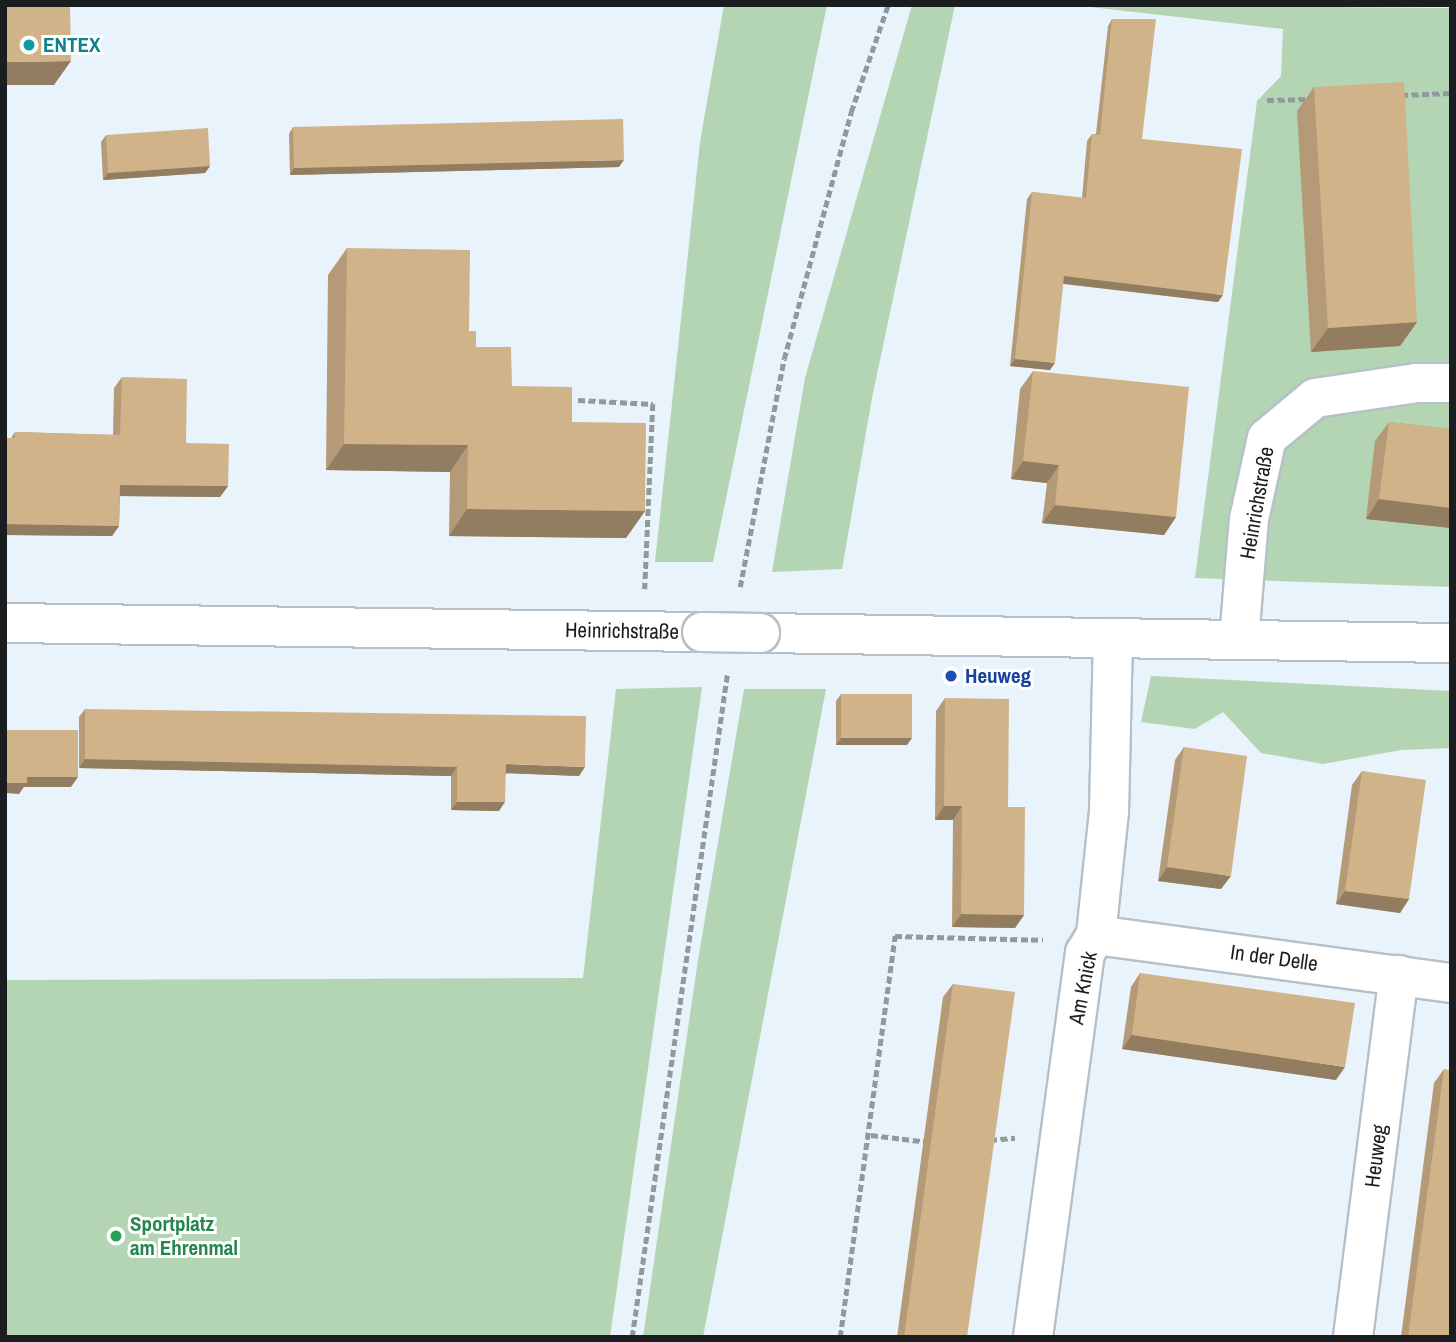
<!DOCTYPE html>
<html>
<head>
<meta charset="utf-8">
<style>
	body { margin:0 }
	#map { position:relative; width:1456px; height:1342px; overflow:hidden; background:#e8f3fb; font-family:"Archivo Narrow",sans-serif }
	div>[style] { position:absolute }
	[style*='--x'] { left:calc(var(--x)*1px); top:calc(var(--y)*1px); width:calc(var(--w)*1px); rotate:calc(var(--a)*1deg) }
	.green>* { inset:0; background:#b3d5b3 }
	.path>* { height:4.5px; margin-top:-2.25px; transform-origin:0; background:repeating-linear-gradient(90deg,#91999f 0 7px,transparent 0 10.5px) }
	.roads { filter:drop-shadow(2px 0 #b5c0c8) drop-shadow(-2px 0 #b5c0c8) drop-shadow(0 2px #b5c0c8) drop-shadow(0 -2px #b5c0c8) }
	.minor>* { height:38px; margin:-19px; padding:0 19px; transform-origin:19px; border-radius:19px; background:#fff }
	.bridges { filter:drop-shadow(2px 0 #b5c0c8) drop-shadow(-2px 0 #b5c0c8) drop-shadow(0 2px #b5c0c8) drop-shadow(0 -2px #b5c0c8) }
	.minor-bridge>* { height:38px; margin:-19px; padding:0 19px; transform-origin:19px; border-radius:19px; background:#fff }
	.wall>* { inset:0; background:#b49a77 }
	.shaded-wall>* { inset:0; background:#927d61 }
	.building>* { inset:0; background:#d1b38a }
	.dots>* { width:19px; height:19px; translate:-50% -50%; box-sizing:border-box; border:4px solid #fefefe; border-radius:50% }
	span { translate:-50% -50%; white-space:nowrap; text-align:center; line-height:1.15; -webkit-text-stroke:6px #fefefe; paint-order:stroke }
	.culture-label { font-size:21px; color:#0d838f; font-weight:700 }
	.left { translate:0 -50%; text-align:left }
	.street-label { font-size:21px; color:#1a1e21 }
	.transit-label { font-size:21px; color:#164399; font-weight:700 }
	.leisure-label { font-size:21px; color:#27864d; font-weight:700 }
	.frame { position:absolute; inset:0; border:7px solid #1a1e21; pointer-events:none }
</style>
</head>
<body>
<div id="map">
	<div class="green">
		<div style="clip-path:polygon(724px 5px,827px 5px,713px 562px,655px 562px,700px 142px)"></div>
		<div style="clip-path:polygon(912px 5px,955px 5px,872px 398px,842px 569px,772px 572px,805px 378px)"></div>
		<div style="clip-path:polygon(1073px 5px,1451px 8px,1451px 587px,1195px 578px,1257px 101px,1281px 76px,1283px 29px)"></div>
		<div style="clip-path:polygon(1151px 676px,1451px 691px,1451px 748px,1401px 750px,1323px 764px,1261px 753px,1223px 712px,1195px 729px,1141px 722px)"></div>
		<div style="clip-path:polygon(702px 687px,610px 1337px,5px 1337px,5px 980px,583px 978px,616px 689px)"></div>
		<div style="clip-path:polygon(744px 689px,826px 689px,703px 1337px,643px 1337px,698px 960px)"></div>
	</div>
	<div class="path">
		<div style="--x:1401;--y:95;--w:50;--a:-2.3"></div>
		<div style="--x:1267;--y:100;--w:41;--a:-1.4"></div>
		<div style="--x:578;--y:400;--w:75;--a:3.1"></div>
		<div style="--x:653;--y:404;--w:185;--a:92.5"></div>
		<div style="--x:740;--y:587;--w:232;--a:-79.1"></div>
		<div style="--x:784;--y:359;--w:256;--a:-74.8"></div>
		<div style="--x:851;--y:112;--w:113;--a:-70.9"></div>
		<div style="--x:871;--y:1135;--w:58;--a:6.9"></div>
		<div style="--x:990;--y:1140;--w:25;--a:-5"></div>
		<div style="--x:632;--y:1337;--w:669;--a:-81.83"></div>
		<div style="--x:840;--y:1337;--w:405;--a:-82.2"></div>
		<div style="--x:895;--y:936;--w:148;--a:1.5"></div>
	</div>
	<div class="roads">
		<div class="minor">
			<div style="--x:5;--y:623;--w:697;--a:0.74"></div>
			<div style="--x:760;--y:633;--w:691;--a:0.83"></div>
			<div style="--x:1239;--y:640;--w:121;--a:-85.3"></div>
			<div style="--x:1249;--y:519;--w:83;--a:-77.5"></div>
			<div style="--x:1267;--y:438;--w:62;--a:-39.8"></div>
			<div style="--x:1315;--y:398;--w:102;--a:-8.4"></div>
			<div style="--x:1416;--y:383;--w:35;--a:0"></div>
			<div style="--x:1096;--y:935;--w:358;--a:7.7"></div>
			<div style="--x:1033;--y:1337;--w:388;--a:-82.3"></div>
			<div style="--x:1085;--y:953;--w:21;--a:-59"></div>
			<div style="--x:1096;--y:935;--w:124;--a:-84"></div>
			<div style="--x:1109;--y:812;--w:174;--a:-88.7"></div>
			<div style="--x:1353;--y:1337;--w:365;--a:-82.8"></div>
		</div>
	</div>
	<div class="bridges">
		<div class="minor-bridge">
			<div style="--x:702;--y:632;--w:58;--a:1"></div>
		</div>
	</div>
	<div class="wall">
		<div style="clip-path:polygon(1112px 19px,1142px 139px,1218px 302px,1063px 284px,1050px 370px,1010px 366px,1027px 199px,1032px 192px,1082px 198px,1087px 141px,1092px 134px,1096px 134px,1108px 26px)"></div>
		<div style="clip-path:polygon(1314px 87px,1417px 322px,1400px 346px,1311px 352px,1297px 111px)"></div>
		<div style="clip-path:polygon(293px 127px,619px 167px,290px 175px,289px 134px)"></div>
		<div style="clip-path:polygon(106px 135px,210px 166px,205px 173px,103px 180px,101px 142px)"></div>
		<div style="clip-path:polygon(347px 248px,469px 331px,476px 347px,512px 386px,572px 422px,645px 511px,626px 538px,449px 536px,450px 472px,326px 470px,328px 275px)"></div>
		<div style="clip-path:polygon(1033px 371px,1176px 517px,1164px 535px,1042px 523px,1047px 483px,1011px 479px,1020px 389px)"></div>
		<div style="clip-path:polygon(122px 377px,228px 486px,220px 497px,120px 496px,119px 526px,112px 536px,5px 535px,5px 438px,11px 438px,15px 432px,113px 435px,114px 388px)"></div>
		<div style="clip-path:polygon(1389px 422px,1451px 429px,1451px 528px,1366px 519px,1375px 441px)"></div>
		<div style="clip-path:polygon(841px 694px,907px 745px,836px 745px,836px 701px)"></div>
		<div style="clip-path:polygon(945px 698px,1008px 807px,1024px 915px,1015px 928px,952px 927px,953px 820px,935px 820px,936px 711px)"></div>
		<div style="clip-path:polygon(85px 709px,579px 776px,506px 773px,499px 811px,451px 810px,451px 776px,79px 768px,79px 717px)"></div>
		<div style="clip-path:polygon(1184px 747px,1221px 889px,1158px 881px,1175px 760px)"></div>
		<div style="clip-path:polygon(1362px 771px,1409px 899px,1400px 913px,1336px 904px,1352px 785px)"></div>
		<div style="clip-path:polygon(1140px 973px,1336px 1080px,1122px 1049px,1131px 987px)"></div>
		<div style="clip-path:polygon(953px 984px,967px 1337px,897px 1337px,943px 997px)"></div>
		<div style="clip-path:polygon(1444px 1069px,1451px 1337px,1401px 1337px,1434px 1083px)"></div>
	</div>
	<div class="shaded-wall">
		<div style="clip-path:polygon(71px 61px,54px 85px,5px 85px,5px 62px)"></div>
		<div style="clip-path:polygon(624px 160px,619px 167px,290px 175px,294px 168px)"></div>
		<div style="clip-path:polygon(210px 166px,205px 173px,103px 180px,108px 173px)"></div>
		<div style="clip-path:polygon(1064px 276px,1223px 295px,1218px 302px,1059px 283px)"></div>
		<div style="clip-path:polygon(1417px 322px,1400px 346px,1311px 352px,1328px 328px)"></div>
		<div style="clip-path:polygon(1015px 359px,1055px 363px,1050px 370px,1010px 366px)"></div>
		<div style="clip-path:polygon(344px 444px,468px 445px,450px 472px,326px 470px)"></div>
		<div style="clip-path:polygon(1023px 461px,1059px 465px,1047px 483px,1011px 479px)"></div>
		<div style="clip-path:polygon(120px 485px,228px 486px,220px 497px,113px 496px)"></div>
		<div style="clip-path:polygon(1379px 499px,1451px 508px,1451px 528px,1366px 519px)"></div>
		<div style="clip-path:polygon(1055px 505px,1176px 517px,1164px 535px,1042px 523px)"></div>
		<div style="clip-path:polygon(467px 509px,645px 511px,626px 538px,449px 536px)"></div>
		<div style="clip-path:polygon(5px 524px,119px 526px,112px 536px,5px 535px)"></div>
		<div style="clip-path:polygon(841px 738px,912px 738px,907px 745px,836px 745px)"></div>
		<div style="clip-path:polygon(85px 759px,457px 767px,451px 776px,79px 768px)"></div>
		<div style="clip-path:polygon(506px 764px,585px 767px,579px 776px,500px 773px)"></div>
		<div style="clip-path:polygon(27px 777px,78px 777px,71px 787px,24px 787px,19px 794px,5px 793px,5px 783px)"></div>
		<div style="clip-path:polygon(457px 802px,505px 802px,499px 811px,451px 810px)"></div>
		<div style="clip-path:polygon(944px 806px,962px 806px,953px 820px,935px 820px)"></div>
		<div style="clip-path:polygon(1167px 867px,1231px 876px,1221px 889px,1158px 881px)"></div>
		<div style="clip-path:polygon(1345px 891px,1409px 899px,1400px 913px,1336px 904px)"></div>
		<div style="clip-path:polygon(961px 914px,1024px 915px,1015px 928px,952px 927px)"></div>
		<div style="clip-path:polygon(1132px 1035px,1345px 1067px,1336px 1080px,1122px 1049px)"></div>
	</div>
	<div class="building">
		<div style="clip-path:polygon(5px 5px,70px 5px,71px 61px,5px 62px)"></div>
		<div style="clip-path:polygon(1112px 19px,1156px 19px,1142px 139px,1242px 149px,1223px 295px,1064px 276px,1055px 363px,1015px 359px,1032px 192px,1086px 198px,1092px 134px,1100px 135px)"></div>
		<div style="clip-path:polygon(1404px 82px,1417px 322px,1328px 328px,1314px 87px)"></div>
		<div style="clip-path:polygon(623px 119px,624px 160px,294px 168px,293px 127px)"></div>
		<div style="clip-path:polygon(208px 128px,210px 166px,108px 173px,106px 135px)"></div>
		<div style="clip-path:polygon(347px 248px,470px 250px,469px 331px,476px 331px,476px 347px,511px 347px,512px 386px,572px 387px,572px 422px,646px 423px,645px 511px,467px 509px,468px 445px,344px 444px)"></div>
		<div style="clip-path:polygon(1033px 371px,1189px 387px,1176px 517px,1055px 505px,1059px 465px,1023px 461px)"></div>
		<div style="clip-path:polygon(122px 377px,187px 379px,186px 443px,229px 444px,228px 486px,120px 485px,119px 526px,5px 524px,5px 438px,15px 438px,15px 432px,120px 435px)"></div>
		<div style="clip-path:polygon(1389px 422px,1451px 429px,1451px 508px,1379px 499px)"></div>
		<div style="clip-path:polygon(841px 694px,912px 694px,912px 738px,841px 738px)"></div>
		<div style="clip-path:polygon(945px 698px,1009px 699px,1008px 807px,1025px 807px,1024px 915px,961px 914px,962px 806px,944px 806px)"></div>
		<div style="clip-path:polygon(85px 709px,586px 716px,585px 767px,506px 764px,505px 802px,457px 802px,457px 767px,85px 759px)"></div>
		<div style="clip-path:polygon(5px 730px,78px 730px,78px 777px,27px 777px,27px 783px,5px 783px)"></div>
		<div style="clip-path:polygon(1184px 747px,1247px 756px,1231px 876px,1167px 867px)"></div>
		<div style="clip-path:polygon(1362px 771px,1426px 780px,1409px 899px,1345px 891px)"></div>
		<div style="clip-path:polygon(1140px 973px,1355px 1003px,1345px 1067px,1132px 1035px)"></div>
		<div style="clip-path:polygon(953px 984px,1015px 992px,967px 1337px,904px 1337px)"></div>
		<div style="clip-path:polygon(1444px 1069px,1451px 1070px,1451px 1337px,1408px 1337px)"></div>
	</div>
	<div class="dots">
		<div style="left:29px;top:45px;background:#0f9aa8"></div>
		<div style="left:951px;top:676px;background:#1a4fb4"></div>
		<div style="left:116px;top:1236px;background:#2e9e5b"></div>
	</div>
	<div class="culture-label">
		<span class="left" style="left:43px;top:45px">ENTEX</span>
	</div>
	<div class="street-label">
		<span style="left:1257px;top:503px;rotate:-80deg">Heinrichstraße</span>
		<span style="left:622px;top:631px;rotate:1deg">Heinrichstraße</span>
		<span style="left:1274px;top:958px;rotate:8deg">In der Delle</span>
		<span style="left:1083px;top:988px;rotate:-79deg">Am Knick</span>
		<span style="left:1376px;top:1156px;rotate:-83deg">Heuweg</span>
	</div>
	<div class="transit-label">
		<span class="left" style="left:965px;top:676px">Heuweg</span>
	</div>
	<div class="leisure-label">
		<span class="left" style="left:130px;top:1236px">Sportplatz<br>am Ehrenmal</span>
	</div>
	<div class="frame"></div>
</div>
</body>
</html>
